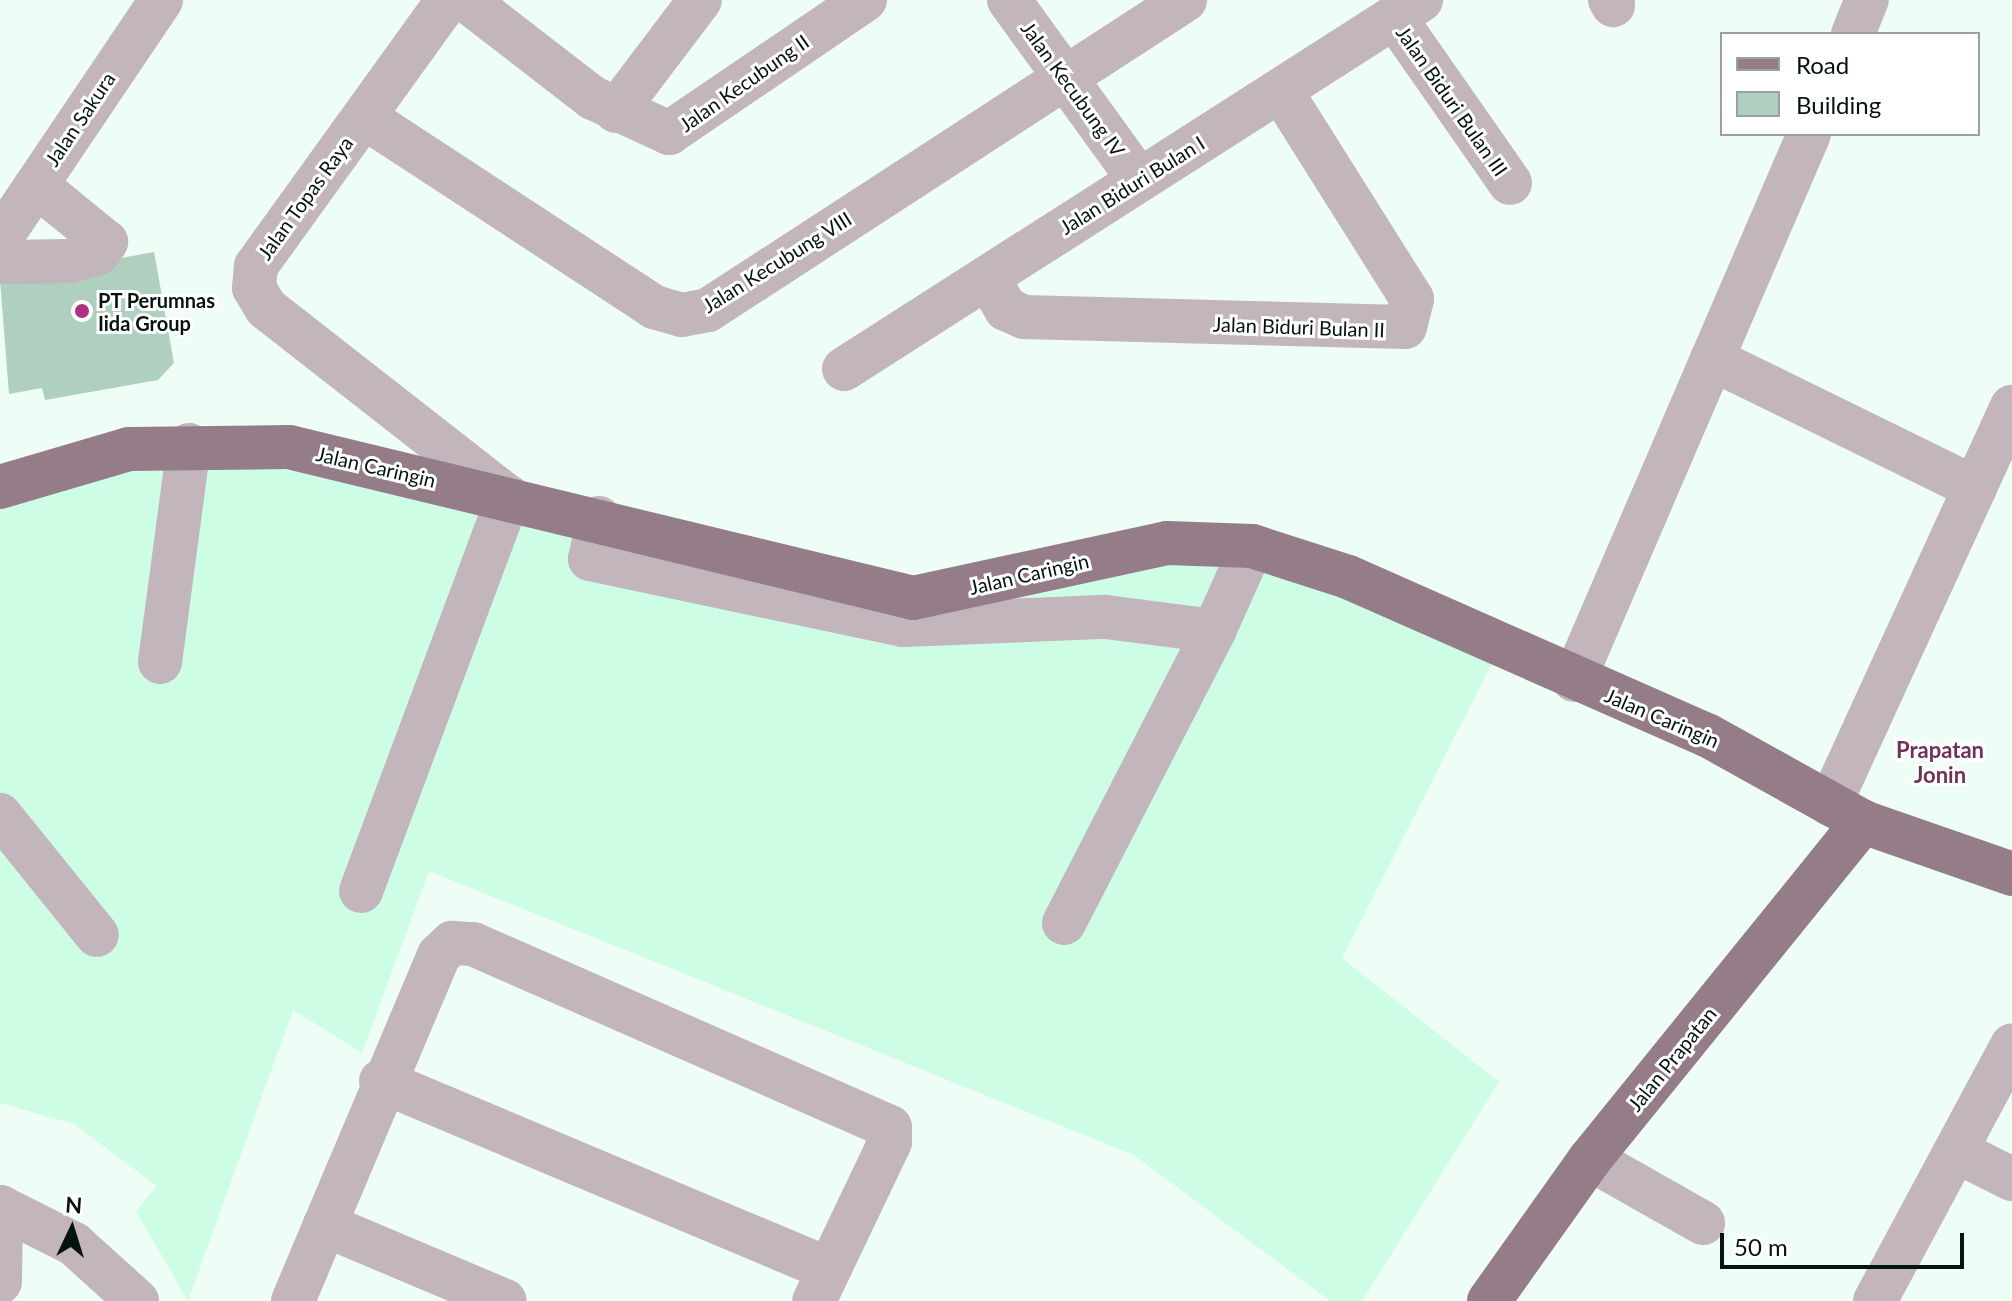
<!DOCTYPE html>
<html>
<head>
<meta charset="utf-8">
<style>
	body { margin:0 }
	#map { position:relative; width:2012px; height:1301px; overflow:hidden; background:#eefdf5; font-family:Lato,sans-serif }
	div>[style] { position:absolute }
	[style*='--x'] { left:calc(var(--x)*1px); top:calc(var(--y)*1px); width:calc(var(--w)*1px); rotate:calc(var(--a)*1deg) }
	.built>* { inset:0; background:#cefde6 }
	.building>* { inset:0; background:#afcfbf }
	.minor>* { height:44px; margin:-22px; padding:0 22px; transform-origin:22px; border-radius:22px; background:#c2b5bc }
	.major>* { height:44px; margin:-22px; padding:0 22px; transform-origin:22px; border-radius:22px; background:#947c89 }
	.dots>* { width:22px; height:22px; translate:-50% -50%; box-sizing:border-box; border:4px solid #fff; border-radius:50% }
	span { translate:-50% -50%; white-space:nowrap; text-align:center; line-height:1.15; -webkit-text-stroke:6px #fff; paint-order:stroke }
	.street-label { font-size:20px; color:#06140e }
	.poi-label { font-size:20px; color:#06140e; font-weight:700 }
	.left { translate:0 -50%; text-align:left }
	.neighbourhood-label { font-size:22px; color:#6f3158; font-weight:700 }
	.legend { position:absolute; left:1720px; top:32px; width:260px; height:104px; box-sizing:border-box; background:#fff; border:2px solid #9ba19f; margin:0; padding:10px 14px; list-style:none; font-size:24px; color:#06140e }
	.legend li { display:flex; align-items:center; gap:16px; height:40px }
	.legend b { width:40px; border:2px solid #9ba19f }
	.north { position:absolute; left:32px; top:1189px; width:80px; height:80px; -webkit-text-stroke:6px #fff; paint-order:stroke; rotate:4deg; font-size:22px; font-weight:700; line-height:32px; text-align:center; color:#06140e }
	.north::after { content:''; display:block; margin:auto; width:28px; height:36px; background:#06140e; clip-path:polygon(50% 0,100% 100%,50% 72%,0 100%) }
	.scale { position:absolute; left:1720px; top:1233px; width:244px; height:36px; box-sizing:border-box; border:4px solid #06140e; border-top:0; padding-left:10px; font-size:24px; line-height:28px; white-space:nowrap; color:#06140e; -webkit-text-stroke:6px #fff; paint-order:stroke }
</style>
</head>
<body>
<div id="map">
	<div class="built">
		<div style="clip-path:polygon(284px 444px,916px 605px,1168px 538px,1507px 634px,1342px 958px,1499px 1082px,1362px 1301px,1330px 1301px,1134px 1155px,429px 871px,362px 1053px,293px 1010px,188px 1301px,136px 1211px,157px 1186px,74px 1124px,0 1103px,0 486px)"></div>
	</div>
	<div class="building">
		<div style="clip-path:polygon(154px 252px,174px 363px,158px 380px,45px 400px,42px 388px,9px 394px,0 280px)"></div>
	</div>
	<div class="minor">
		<div style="--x:466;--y:0;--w:160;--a:37.7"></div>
		<div style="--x:593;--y:98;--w:84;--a:24.7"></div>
		<div style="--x:669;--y:133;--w:237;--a:-34.2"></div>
		<div style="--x:1009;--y:0;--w:218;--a:54.1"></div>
		<div style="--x:1610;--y:0;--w:6;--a:59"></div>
		<div style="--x:1395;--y:18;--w:201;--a:55.1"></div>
		<div style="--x:1853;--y:34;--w:37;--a:-68"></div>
		<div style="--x:616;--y:111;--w:139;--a:-52.9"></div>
		<div style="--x:364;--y:117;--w:347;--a:33.2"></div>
		<div style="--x:654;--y:307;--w:29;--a:16"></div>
		<div style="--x:682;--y:315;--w:26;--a:-11"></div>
		<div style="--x:708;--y:310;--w:569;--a:-33.02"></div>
		<div style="--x:0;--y:239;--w:288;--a:-56"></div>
		<div style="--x:0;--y:262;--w:70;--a:-0.8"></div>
		<div style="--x:70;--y:261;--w:29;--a:-16"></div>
		<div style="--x:98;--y:253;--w:14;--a:-54"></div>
		<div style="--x:106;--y:242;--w:90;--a:-140.8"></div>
		<div style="--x:988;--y:278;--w:36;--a:60"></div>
		<div style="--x:1006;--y:309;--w:20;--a:24"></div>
		<div style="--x:1024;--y:317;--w:381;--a:1.5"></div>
		<div style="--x:1405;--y:327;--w:29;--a:-76"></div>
		<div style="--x:1412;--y:299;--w:242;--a:-122.2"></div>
		<div style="--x:1712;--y:359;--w:293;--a:26.1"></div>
		<div style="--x:844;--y:369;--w:685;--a:-32.6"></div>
		<div style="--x:599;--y:518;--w:42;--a:102.4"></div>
		<div style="--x:590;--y:559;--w:320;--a:11.9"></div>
		<div style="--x:903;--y:625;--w:203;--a:-2.3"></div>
		<div style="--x:1106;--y:617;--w:109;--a:7.4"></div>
		<div style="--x:1214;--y:631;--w:93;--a:-65.9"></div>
		<div style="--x:160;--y:662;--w:219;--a:-82.4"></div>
		<div style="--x:1574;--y:680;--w:594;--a:-66.71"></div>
		<div style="--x:1830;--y:804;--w:437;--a:-65.4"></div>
		<div style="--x:0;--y:815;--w:154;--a:51.1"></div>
		<div style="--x:361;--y:891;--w:421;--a:-69.5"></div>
		<div style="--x:508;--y:497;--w:307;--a:-142"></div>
		<div style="--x:266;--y:308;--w:23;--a:-121"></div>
		<div style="--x:254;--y:288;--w:22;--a:-85"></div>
		<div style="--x:256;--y:266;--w:328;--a:-54.2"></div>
		<div style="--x:1064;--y:923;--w:328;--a:-62.8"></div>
		<div style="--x:381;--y:1081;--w:486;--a:22.8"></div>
		<div style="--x:1956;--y:1151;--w:63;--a:26.6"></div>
		<div style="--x:1590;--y:1159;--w:130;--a:29.5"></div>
		<div style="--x:0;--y:1207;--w:83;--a:26.6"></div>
		<div style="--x:74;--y:1244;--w:85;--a:42.1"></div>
		<div style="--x:325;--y:1225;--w:293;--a:-67.1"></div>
		<div style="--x:439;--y:955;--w:18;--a:-43"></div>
		<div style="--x:452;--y:943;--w:21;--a:3"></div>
		<div style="--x:473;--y:944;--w:455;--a:23.7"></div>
		<div style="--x:890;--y:1127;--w:15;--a:90"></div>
		<div style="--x:890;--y:1142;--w:176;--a:115.5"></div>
		<div style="--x:0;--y:1282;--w:75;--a:-89.2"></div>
		<div style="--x:293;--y:1301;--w:82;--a:-67.2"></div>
		<div style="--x:325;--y:1225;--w:195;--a:22.9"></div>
		<div style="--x:1875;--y:1301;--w:290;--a:-61.8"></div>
	</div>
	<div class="major">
		<div style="--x:0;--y:487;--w:134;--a:-16.4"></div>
		<div style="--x:129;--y:449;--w:160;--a:-0.7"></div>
		<div style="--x:289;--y:447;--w:642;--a:13.6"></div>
		<div style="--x:913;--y:598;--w:260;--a:-12.2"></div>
		<div style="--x:1167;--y:543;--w:85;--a:2"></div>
		<div style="--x:1252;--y:546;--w:101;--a:17.9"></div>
		<div style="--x:1348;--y:577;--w:392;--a:23.8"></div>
		<div style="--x:1707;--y:735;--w:179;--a:29.1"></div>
		<div style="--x:1863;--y:822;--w:158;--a:19.2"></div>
		<div style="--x:1489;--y:1301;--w:174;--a:-54.6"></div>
		<div style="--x:1590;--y:1159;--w:434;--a:-51"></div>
	</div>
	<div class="dots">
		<div style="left:82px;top:311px;background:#ad3285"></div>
	</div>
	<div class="street-label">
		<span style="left:744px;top:83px;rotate:-35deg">Jalan Kecubung II</span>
		<span style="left:1073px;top:89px;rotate:54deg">Jalan Kecubung IV</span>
		<span style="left:1452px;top:101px;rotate:55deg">Jalan Biduri Bulan III</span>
		<span style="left:80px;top:119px;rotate:-56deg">Jalan Sakura</span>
		<span style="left:1132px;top:185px;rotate:-32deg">Jalan Biduri Bulan I</span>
		<span style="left:305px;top:198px;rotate:-54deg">Jalan Topas Raya</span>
		<span style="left:777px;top:262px;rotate:-32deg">Jalan Kecubung VIII</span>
		<span style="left:1299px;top:327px;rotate:2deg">Jalan Biduri Bulan II</span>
		<span style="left:376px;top:467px;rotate:13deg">Jalan Caringin</span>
		<span style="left:1029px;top:574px;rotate:-13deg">Jalan Caringin</span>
		<span style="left:1662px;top:718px;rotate:23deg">Jalan Caringin</span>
		<span style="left:1672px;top:1059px;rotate:-51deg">Jalan Prapatan</span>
	</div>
	<div class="poi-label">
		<span class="left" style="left:98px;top:312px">PT Perumnas<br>Iida Group</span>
	</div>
	<div class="neighbourhood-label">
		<span style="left:1940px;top:762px">Prapatan<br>Jonin</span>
	</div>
	<ul class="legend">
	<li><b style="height:10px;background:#947c89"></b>Road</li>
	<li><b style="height:22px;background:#afcfbf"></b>Building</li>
	</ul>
	<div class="north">N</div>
	<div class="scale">50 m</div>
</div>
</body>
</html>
